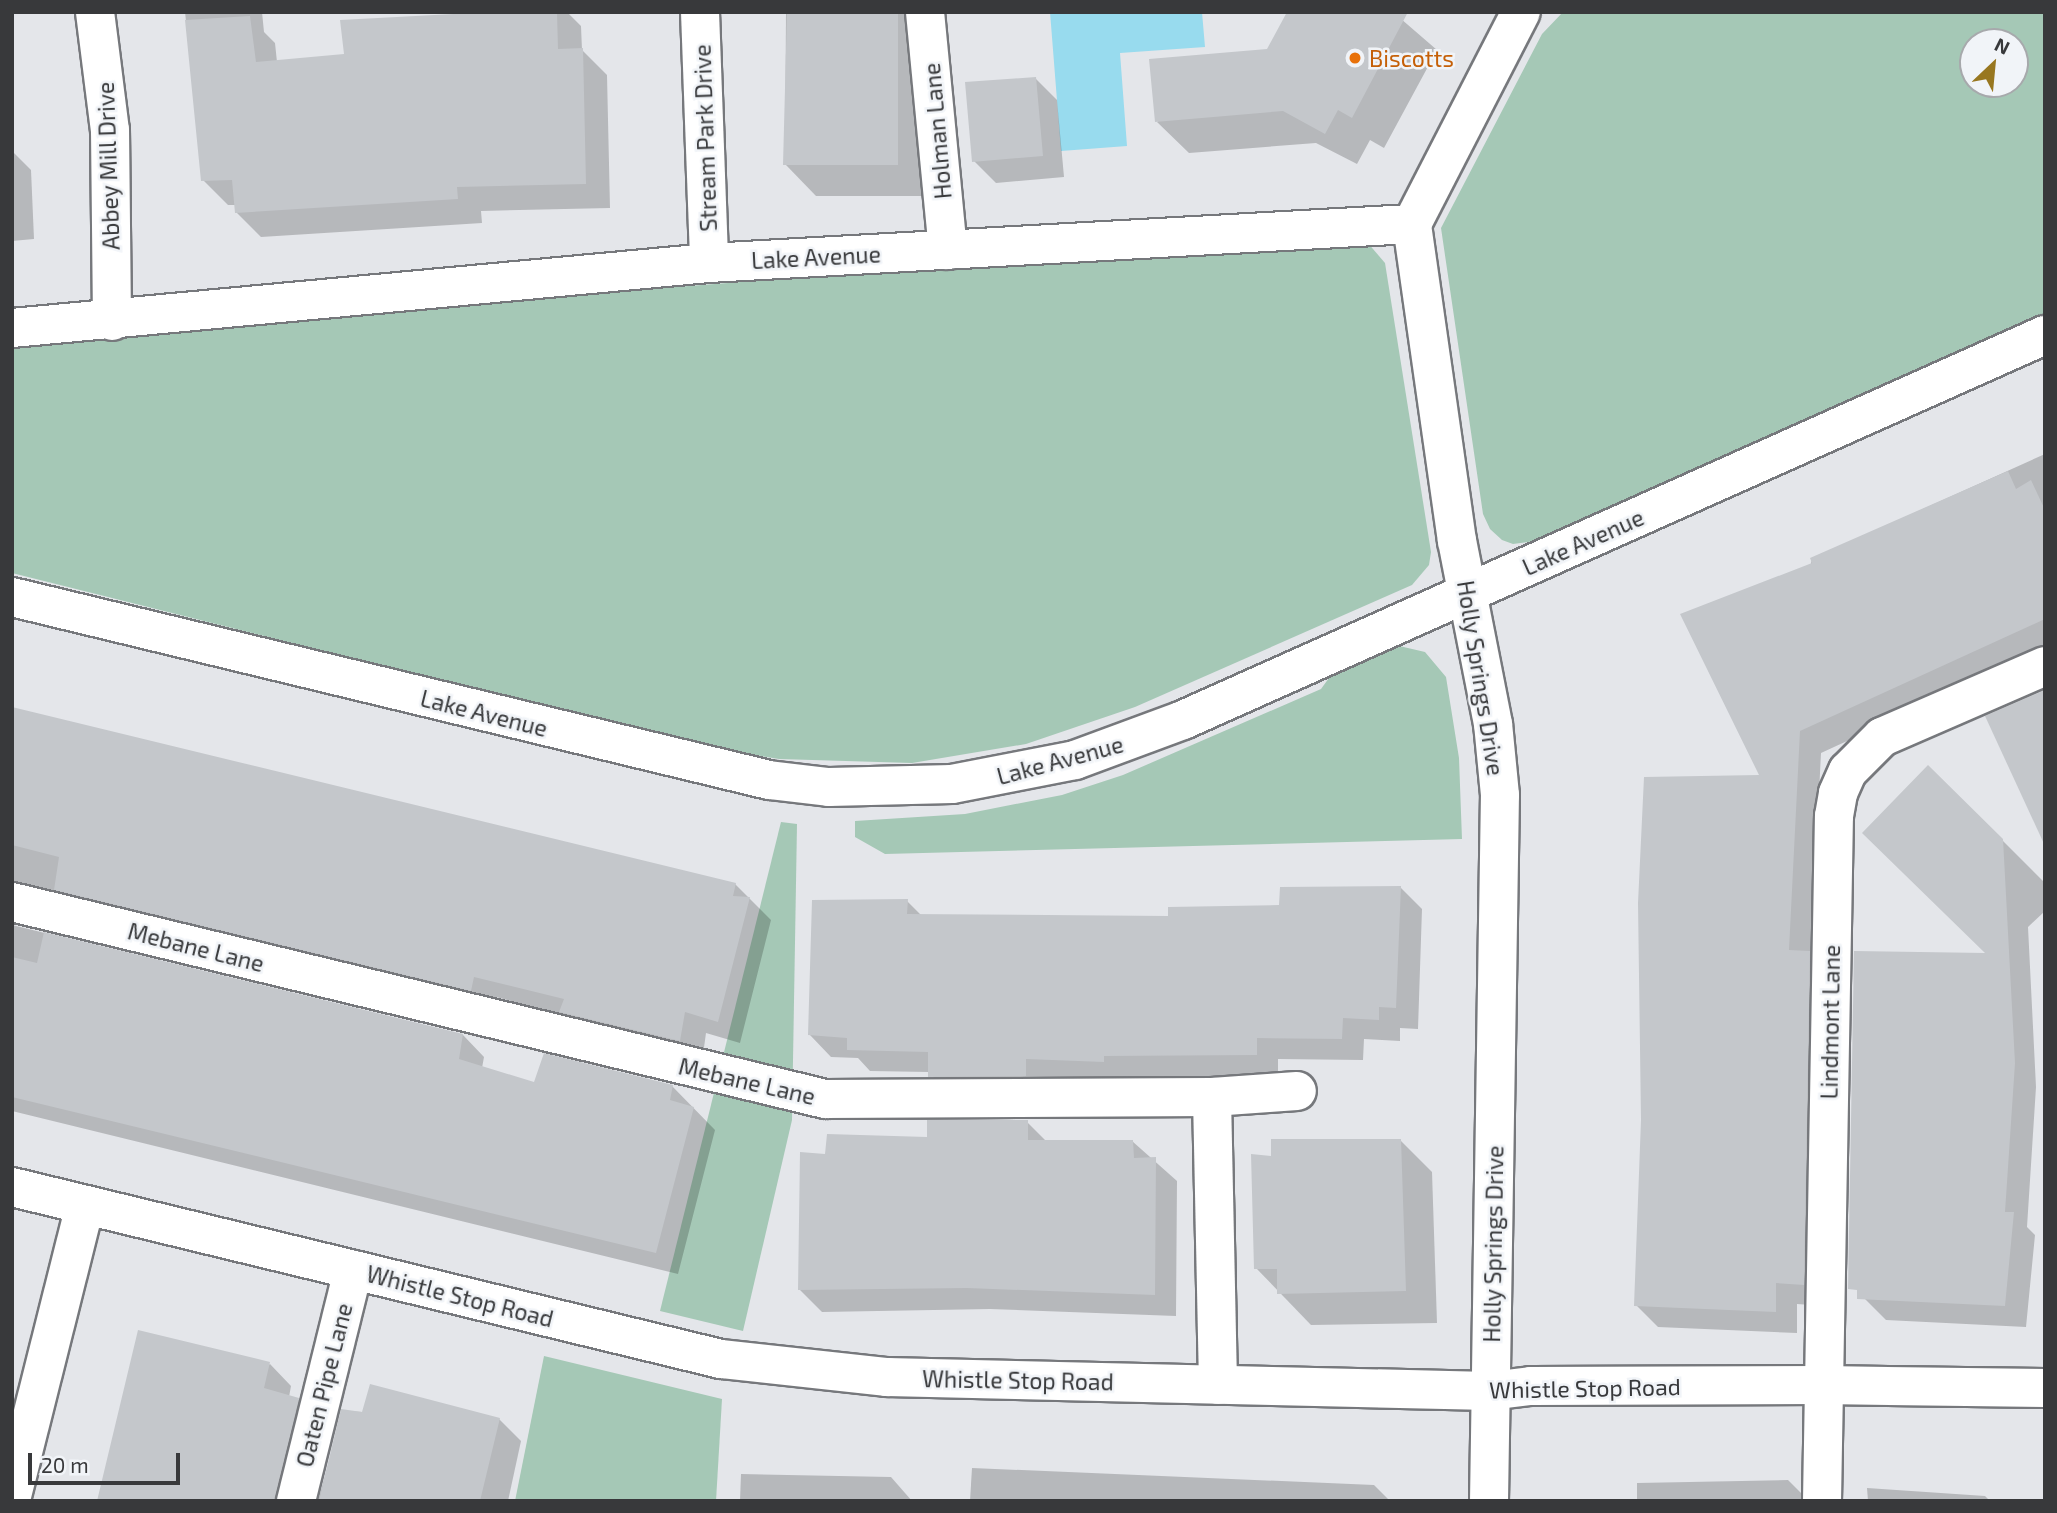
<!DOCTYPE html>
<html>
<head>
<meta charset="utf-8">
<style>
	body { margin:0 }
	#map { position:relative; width:2057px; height:1513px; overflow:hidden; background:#e4e6ea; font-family:"Exo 2",sans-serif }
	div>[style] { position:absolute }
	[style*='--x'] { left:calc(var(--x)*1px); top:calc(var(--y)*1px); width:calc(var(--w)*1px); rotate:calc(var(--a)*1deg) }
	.green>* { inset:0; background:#a5c8b6 }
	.water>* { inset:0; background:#98dbee }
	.shadow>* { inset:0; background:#0003 }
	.building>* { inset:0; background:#c4c7cb }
	.roads { filter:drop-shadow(2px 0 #76787c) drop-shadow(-2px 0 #76787c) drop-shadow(0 2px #76787c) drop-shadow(0 -2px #76787c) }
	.minor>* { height:38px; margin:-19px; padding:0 19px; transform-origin:19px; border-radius:19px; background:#fff }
	.dots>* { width:19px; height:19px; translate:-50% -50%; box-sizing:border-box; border:4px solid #f1f4f8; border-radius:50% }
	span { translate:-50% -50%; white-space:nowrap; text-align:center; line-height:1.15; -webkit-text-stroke:5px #f1f4f8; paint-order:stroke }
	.food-label { font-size:23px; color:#c56008 }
	.left { translate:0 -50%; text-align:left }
	.street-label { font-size:23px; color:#38393b }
	.frame { position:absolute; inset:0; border:14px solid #38393b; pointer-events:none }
	.north { position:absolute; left:1959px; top:28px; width:70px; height:70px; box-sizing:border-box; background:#f1f4f8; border:2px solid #a7a9ac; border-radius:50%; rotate:26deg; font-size:19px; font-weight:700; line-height:28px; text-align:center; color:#38393b }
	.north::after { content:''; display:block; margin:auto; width:24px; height:32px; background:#987720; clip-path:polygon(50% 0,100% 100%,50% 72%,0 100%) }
	.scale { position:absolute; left:28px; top:1453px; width:152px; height:32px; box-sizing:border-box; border:4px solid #38393b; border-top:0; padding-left:9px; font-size:21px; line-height:24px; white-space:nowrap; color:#38393b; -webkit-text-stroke:5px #f1f4f8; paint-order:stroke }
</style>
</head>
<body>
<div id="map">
	<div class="green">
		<div style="clip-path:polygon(evenodd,1563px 12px,2045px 12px,2045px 314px,1536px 541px,1513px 544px,1502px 540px,1490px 529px,1483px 514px,1441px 228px,1542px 34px,1563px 12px,1973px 42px,2015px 42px,2015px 84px,1973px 84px,1973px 42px)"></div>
		<div style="clip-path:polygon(1339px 236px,1367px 242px,1385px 263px,1431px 552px,1429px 565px,1412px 585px,1135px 707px,1026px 744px,912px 763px,779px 759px,713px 748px,12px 573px,12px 338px)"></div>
		<div style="clip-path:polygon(1395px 645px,1425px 652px,1446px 677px,1459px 758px,1462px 839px,885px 854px,855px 837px,855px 821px,965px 814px,1062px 795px,1123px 775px,1321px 689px,1337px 667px)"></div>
		<div style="clip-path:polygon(781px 822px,797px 824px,792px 1120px,743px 1331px,660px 1311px)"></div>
		<div style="clip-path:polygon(544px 1356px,722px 1399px,716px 1501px,515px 1501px)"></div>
	</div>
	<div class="water">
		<div style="clip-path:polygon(1050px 12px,1202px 12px,1205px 47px,1120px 53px,1127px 146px,1061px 151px)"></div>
	</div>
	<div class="shadow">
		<div style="clip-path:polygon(185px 12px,262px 12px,264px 32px,275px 43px,277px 62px,345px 55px,476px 12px,567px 12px,581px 26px,582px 50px,607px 75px,610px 208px,481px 211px,482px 223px,261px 237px,236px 212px,236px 205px,228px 205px,203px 180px)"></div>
		<div style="clip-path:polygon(786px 12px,929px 12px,930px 196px,816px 196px,785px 164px)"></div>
		<div style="clip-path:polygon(1393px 12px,1437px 50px,1384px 148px,1370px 140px,1357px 164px,1316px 143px,1189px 153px,1157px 122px,1268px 51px)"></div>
		<div style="clip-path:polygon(1035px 78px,1057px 100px,1064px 177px,996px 183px,974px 161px)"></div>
		<div style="clip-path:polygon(12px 151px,31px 170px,34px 239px,12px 241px)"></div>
		<div style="clip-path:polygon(2045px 454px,2045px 650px,1821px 753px,1811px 954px,1831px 974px,1825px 1306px,1797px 1304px,1797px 1333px,1658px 1327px,1636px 1305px,1812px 559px)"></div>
		<div style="clip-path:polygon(12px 709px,735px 884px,771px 920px,740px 1043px,706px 1033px,702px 1062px,583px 1033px,564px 1015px,496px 997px,493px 1012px,12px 918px)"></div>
		<div style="clip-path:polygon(1929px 767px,2045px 883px,2045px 911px,2028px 927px,2036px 1087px,2027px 1227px,2035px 1235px,2026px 1327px,1886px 1320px,1864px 1298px,1989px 955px)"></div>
		<div style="clip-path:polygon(1400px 887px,1422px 909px,1418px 1029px,1400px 1028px,1400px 1041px,1364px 1039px,1363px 1060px,1278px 1059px,1278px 1076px,1125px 1077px,1125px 1083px,951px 1098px,929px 1072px,870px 1071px,858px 1058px,831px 1057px,810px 1035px,907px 901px,922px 916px,1170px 917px,1281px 907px)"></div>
		<div style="clip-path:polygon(12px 925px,463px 1035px,484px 1057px,482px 1068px,535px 1085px,672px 1086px,715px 1130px,678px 1274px,12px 1111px)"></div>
		<div style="clip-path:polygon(1027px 1122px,1047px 1142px,1132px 1141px,1177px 1181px,1176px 1316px,990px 1309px,822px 1312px,800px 1290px,826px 1156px)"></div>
		<div style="clip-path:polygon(1400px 1140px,1432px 1172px,1437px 1323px,1311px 1325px,1256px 1268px,1273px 1158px)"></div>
		<div style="clip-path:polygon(270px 1364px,291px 1386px,289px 1397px,298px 1399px,320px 1421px,300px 1501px,98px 1501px)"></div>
		<div style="clip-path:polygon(343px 1411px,499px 1419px,521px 1441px,508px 1501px,318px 1501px)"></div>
		<div style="clip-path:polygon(972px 1468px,1374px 1485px,1390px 1501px,970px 1501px)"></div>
		<div style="clip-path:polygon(741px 1474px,891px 1477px,912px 1501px,740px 1501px)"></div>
		<div style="clip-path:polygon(1788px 1480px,1809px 1501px,1637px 1501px,1637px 1483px)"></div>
		<div style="clip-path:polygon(1867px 1488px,1985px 1496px,1990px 1501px,1868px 1501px)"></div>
	</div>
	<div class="building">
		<div style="clip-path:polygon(491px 12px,557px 12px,558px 49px,583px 48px,586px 184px,457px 187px,458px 199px,235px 213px,232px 180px,201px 181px,185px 20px,250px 16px,256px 62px,344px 54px,340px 20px)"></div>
		<div style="clip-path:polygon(787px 12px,898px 12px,898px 165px,783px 165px)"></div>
		<div style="clip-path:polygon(1287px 12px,1408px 12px,1352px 118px,1338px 110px,1325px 134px,1283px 111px,1155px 122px,1149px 59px,1267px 49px)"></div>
		<div style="clip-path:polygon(1036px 77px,1043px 156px,972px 162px,965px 82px)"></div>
		<div style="clip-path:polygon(2008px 471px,2016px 489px,2031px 480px,2045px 510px,2045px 619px,1800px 731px,1789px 950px,1810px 951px,1804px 1285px,1776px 1283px,1776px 1312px,1634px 1306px,1641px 1120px,1638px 903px,1644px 777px,1759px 775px,1680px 614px,1812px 563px,1810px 558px)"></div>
		<div style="clip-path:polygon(2045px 690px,2045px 846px,1985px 716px)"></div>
		<div style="clip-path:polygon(12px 707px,736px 883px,733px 896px,750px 897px,718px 1022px,685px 1012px,680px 1041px,559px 1012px,564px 999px,474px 977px,471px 991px,54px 890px,59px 857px,12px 845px)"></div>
		<div style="clip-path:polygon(1928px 765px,2003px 839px,2015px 1063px,2005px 1212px,2014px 1212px,2005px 1306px,1857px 1299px,1857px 1290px,1848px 1289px,1854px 951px,1985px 953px,1862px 833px)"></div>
		<div style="clip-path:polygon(1401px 886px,1396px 1008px,1379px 1007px,1379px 1020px,1343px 1018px,1342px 1039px,1257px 1038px,1257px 1055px,1104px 1056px,1104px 1062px,1026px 1059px,1026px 1076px,928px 1077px,928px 1052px,847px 1050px,847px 1038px,808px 1035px,812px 900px,908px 899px,907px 914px,1168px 916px,1168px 907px,1279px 905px,1280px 887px)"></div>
		<div style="clip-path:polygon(44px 932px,463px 1034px,459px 1059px,534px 1082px,544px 1053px,673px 1085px,670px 1100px,694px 1107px,656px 1253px,12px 1097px,12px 957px,37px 963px)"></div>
		<div style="clip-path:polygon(927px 1120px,1028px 1120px,1028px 1140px,1133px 1140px,1134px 1158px,1156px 1157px,1155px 1295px,967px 1288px,798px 1290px,800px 1152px,825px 1154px,827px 1134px,927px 1137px)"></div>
		<div style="clip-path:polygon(1271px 1139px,1401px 1139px,1406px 1291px,1277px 1294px,1277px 1269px,1254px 1269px,1251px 1154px,1271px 1156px)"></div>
		<div style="clip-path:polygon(138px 1330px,270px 1362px,264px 1388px,299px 1398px,275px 1501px,97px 1501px)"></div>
		<div style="clip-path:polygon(370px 1384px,500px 1418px,480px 1501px,319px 1501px,341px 1409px,362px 1412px)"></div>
	</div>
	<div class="roads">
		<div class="minor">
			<div style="--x:95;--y:12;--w:119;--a:82.8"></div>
			<div style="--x:110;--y:130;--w:191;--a:89.4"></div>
			<div style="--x:700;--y:12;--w:251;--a:87.9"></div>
			<div style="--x:925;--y:12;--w:239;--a:84.5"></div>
			<div style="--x:12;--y:328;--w:700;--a:-5.33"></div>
			<div style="--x:709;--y:263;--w:704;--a:-3.18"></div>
			<div style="--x:12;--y:597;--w:779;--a:13.59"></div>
			<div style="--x:769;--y:780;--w:60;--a:6.7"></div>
			<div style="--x:829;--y:787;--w:123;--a:-1.4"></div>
			<div style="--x:952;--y:784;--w:125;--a:-11"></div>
			<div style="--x:1075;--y:760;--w:115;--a:-20.3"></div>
			<div style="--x:1183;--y:720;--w:944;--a:-24.07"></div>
			<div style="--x:12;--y:902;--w:837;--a:13.62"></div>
			<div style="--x:825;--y:1099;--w:387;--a:-0.3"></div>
			<div style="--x:1212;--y:1097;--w:85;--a:-4"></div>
			<div style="--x:1212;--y:1097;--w:288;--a:88.8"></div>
			<div style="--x:12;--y:1187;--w:730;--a:13.64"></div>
			<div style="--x:721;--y:1359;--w:167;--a:6.2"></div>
			<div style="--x:887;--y:1377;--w:603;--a:1.33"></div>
			<div style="--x:1490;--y:1391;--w:41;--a:-7"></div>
			<div style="--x:1531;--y:1386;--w:292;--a:-0.2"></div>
			<div style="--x:1823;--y:1385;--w:222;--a:0.8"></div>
			<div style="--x:12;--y:1496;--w:300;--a:-75.9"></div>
			<div style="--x:296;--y:1501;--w:238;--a:-76.1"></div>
			<div style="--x:1489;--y:1501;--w:706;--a:-89.11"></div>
			<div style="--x:1500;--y:795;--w:71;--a:-95.6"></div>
			<div style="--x:1493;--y:724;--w:187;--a:-101.1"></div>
			<div style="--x:1457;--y:541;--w:320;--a:-98.1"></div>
			<div style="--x:1412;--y:224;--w:238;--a:-62.8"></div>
			<div style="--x:1822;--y:1501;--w:685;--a:-89"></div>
			<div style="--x:1834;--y:816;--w:23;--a:-80"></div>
			<div style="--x:1838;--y:793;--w:24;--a:-66"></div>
			<div style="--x:1848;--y:771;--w:48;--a:-45"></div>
			<div style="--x:1882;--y:737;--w:178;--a:-23.5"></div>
		</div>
	</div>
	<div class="dots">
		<div style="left:1355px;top:58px;background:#e8710a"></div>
	</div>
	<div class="food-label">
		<span class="left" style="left:1369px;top:58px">Biscotts</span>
	</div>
	<div class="street-label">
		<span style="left:937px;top:131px;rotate:-95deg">Holman Lane</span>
		<span style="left:705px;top:138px;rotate:-92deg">Stream Park Drive</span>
		<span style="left:108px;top:166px;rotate:-92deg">Abbey Mill Drive</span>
		<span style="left:816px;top:257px;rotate:-3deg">Lake Avenue</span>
		<span style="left:1583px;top:542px;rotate:-24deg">Lake Avenue</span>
		<span style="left:1481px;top:678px;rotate:81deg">Holly Springs Drive</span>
		<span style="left:484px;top:713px;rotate:14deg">Lake Avenue</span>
		<span style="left:1060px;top:760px;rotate:-15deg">Lake Avenue</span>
		<span style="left:196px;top:947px;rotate:14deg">Mebane Lane</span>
		<span style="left:1830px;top:1022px;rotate:-89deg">Lindmont Lane</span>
		<span style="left:747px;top:1081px;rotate:13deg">Mebane Lane</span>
		<span style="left:1493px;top:1244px;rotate:-89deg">Holly Springs Drive</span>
		<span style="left:460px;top:1296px;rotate:14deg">Whistle Stop Road</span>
		<span style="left:1018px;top:1380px;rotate:1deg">Whistle Stop Road</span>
		<span style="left:324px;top:1385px;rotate:-76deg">Oaten Pipe Lane</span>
		<span style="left:1585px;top:1388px;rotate:-1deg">Whistle Stop Road</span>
	</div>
	<div class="frame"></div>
	<div class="north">N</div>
	<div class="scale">20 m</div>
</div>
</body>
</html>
